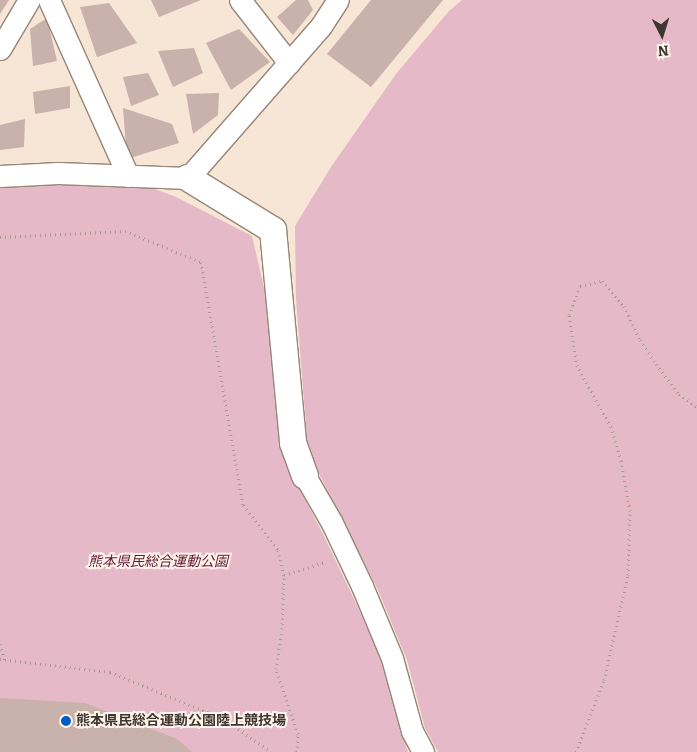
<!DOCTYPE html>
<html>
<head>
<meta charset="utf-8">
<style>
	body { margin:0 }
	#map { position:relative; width:697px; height:752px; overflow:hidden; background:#f7e5d5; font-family:Bitter,"Noto Sans JP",serif }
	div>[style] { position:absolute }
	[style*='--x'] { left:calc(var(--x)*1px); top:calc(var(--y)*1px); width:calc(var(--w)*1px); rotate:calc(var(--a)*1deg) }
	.green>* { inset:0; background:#e5b9c7 }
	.building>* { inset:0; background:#c9b1ac }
	.path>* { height:3px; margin-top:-1.5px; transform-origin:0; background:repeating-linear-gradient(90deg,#a89b8f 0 1px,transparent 0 5px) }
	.roads { filter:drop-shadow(1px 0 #968677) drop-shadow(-1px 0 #968677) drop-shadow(0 1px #968677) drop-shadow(0 -1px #968677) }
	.minor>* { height:21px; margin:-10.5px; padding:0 10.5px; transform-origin:10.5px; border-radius:10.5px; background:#fff }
	.tertiary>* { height:26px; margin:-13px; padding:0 13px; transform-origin:13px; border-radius:13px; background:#fff }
	.dots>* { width:14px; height:14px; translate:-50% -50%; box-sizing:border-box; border:2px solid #fff3ea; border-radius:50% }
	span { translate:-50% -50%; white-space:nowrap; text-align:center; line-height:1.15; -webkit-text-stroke:4px #fff3ea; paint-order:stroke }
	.park-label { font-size:14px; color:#601a39; font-style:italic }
	.poi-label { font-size:14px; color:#3e3731; font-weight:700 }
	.left { translate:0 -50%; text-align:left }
	.north { position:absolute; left:637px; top:10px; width:50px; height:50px; -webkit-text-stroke:4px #fff3ea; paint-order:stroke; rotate:175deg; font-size:14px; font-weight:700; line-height:20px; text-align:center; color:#3e3731 }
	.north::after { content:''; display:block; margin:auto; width:18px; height:22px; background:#3e3731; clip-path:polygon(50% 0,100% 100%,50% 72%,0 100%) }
</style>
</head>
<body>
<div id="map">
	<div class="green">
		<div style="clip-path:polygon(462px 0,697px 0,697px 752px,438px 752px,425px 728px,407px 660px,378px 590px,308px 452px,296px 299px,295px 226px,331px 167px,396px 74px,449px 11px)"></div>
		<div style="clip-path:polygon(58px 184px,147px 186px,176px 197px,252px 236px,268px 305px,296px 482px,322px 532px,384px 662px,408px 752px,0 752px,0 188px)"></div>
	</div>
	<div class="building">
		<div style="clip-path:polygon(0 0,9px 0,0 14px)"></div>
		<div style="clip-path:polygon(151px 0,201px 0,159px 17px)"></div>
		<div style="clip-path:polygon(296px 0,308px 0,313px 10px,293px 35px,277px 17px)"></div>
		<div style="clip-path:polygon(371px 0,443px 0,371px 87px,327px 54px)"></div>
		<div style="clip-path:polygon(109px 3px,137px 43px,97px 57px,80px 7px)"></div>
		<div style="clip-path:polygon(47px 18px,57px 61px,33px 66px,30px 29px)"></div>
		<div style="clip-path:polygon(239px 29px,270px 62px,231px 90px,206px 43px)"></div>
		<div style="clip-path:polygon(194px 48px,203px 73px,173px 87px,158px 51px)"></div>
		<div style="clip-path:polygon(148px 73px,159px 95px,131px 106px,123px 77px)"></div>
		<div style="clip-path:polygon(70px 86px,70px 108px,35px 114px,33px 92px)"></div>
		<div style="clip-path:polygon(219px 93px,218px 115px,193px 134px,186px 94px)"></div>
		<div style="clip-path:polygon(123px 108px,172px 124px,179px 143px,127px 159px)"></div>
		<div style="clip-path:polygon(25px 119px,24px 147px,0 150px,0 125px)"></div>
		<div style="clip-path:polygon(0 698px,85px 703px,177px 739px,192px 752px,0 752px)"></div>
	</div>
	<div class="path">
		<div style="--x:0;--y:237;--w:125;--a:-2.7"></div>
		<div style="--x:125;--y:231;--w:82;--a:22.2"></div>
		<div style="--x:201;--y:262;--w:247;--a:80.2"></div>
		<div style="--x:243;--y:505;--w:57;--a:52.1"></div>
		<div style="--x:278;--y:550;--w:26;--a:77"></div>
		<div style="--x:0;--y:644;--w:17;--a:73"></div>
		<div style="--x:0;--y:659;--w:111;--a:6.7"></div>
		<div style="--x:110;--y:672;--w:126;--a:22.5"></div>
		<div style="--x:226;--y:720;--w:55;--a:35.4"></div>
		<div style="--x:297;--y:752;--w:18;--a:-87"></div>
		<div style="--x:298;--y:734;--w:69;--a:-108.7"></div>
		<div style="--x:276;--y:669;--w:40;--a:-81.5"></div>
		<div style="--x:282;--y:629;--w:54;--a:-87.9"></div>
		<div style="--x:284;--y:575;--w:43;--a:-17.6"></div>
		<div style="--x:576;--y:752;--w:77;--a:-68.7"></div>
		<div style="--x:604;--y:680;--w:108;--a:-77.1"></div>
		<div style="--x:628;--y:575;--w:64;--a:-88.2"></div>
		<div style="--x:630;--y:511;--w:51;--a:-100.2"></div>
		<div style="--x:621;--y:461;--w:35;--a:-106"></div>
		<div style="--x:611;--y:427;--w:70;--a:-119.1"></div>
		<div style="--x:577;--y:366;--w:52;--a:-98.9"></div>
		<div style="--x:569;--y:315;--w:31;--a:-69"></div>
		<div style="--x:580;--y:286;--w:23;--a:-13"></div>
		<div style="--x:602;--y:281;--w:33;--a:49"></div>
		<div style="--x:624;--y:306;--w:38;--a:65"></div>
		<div style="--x:640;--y:340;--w:29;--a:56"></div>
		<div style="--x:656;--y:364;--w:38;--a:53"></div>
		<div style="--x:679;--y:394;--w:22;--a:36"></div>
	</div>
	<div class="roads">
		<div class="minor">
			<div style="--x:49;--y:0;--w:193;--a:65.8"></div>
			<div style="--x:240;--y:0;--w:80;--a:52.1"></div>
			<div style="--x:0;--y:49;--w:57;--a:-59.4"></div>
			<div style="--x:0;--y:176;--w:58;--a:-3"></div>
			<div style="--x:58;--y:173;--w:130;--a:2.2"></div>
			<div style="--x:188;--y:178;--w:202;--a:-48.8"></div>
			<div style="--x:321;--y:26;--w:31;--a:-57"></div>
			<div style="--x:305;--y:476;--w:54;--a:60.1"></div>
			<div style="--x:332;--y:523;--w:70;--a:64.5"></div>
			<div style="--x:362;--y:586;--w:78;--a:67.4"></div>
			<div style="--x:392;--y:658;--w:76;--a:74.7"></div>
			<div style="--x:412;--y:731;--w:24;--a:62"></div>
		</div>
		<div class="tertiary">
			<div style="--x:188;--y:178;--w:100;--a:31.5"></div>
			<div style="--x:273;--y:230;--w:214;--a:84.6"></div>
			<div style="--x:293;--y:443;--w:35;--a:70"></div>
		</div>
	</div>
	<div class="dots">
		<div style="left:66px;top:721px;background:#035dc6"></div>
	</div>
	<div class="park-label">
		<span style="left:158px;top:562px">熊本県民総合運動公園</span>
	</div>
	<div class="poi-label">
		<span class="left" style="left:76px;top:721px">熊本県民総合運動公園陸上競技場</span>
	</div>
	<div class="north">N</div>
</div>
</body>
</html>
